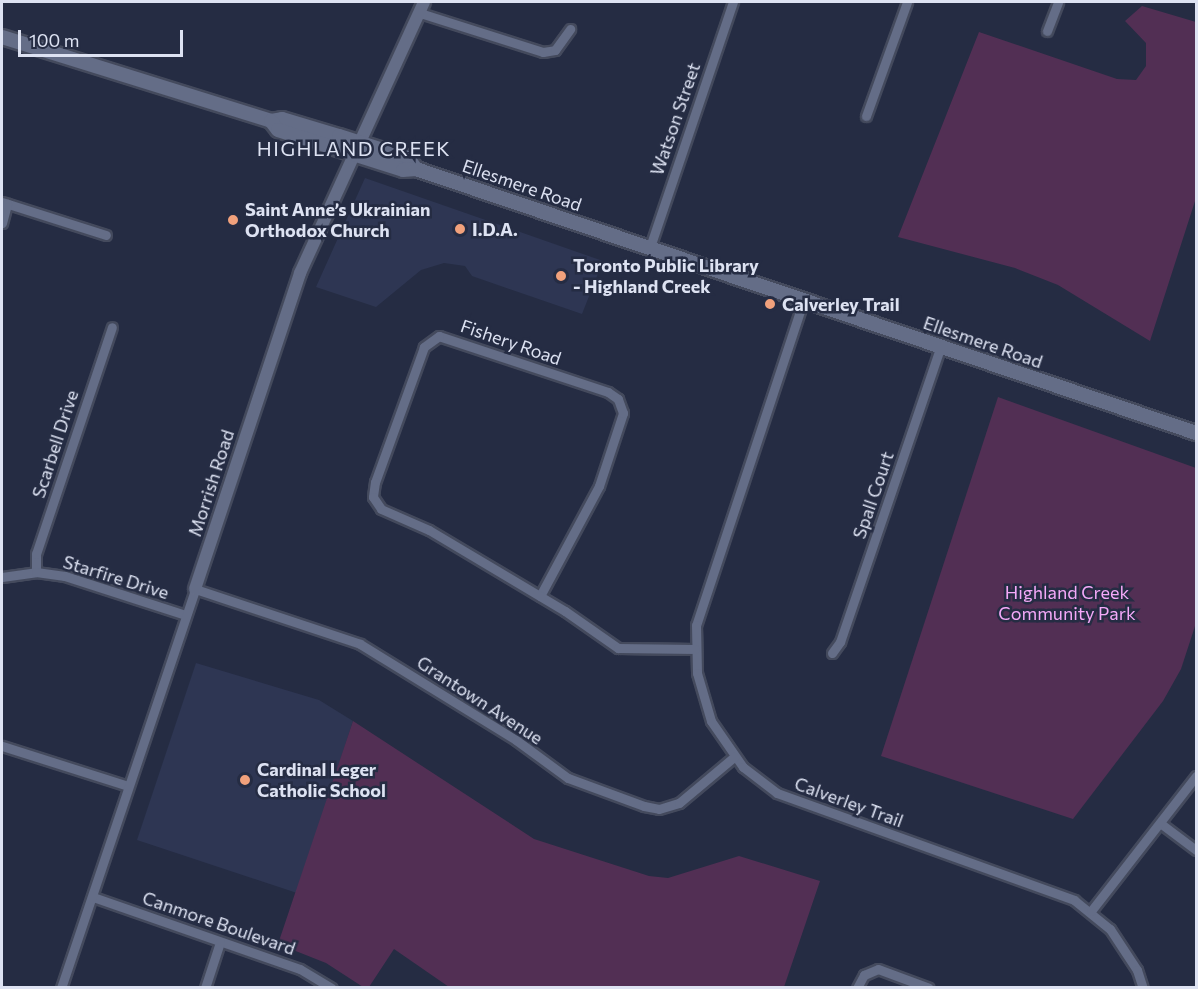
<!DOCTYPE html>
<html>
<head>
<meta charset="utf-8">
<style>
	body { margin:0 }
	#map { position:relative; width:1198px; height:989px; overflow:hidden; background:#252c43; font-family:Commissioner,sans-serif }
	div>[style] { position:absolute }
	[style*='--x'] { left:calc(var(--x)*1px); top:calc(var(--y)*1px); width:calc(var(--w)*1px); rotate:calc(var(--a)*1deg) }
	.built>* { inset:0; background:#2e3653 }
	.green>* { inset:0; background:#522f54 }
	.roads { filter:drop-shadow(2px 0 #444a5d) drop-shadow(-2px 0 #444a5d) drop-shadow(0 2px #444a5d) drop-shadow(0 -2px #444a5d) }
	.minor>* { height:9px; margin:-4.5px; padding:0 4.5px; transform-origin:4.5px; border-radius:4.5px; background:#646d87 }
	.tertiary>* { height:12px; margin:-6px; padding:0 6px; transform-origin:6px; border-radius:6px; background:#646d87 }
	.secondary>* { height:14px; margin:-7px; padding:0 7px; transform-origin:7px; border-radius:7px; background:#646d87 }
	.dots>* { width:16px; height:16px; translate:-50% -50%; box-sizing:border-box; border:3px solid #252c43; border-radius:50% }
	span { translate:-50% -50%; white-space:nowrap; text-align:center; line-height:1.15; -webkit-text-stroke:5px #252c43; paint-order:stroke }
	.street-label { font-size:18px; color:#dde2f2 }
	.poi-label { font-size:18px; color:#dde2f2; font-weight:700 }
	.left { translate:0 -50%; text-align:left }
	.park-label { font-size:18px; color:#f4a9f9 }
	.neighbourhood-label { font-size:20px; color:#dde2f2; letter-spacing:1.5px }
	.frame { position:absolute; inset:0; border:3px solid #dde2f2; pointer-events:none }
	.scale { position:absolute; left:18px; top:30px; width:165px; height:27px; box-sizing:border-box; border:3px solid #dde2f2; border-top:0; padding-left:8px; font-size:18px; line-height:21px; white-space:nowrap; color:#dde2f2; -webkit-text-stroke:4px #252c43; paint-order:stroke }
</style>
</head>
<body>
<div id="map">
	<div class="built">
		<div style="clip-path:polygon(365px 178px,603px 261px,582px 314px,472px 276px,465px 266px,444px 263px,421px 270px,376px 307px,316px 287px)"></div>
		<div style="clip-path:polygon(196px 663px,319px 700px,353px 721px,297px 893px,137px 840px)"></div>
	</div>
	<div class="green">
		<div style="clip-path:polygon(1142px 6px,1196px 22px,1196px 198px,1150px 341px,1058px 285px,1015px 268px,898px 237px,979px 32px,1117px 79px,1136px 80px,1146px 66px,1146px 43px,1125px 21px)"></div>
		<div style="clip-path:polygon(998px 397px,1196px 468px,1196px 623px,1181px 669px,1163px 701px,1073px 819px,881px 756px)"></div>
		<div style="clip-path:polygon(353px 721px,534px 839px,649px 876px,668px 878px,739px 856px,820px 881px,784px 987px,449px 987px,394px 949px,369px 987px,363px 987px,326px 963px,278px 944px)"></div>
	</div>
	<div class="roads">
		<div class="minor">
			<div style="--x:420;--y:13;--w:129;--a:17.6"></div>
			<div style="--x:543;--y:52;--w:12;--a:-9"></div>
			<div style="--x:555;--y:50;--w:26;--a:-54"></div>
			<div style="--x:1047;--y:31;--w:31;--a:-69"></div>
			<div style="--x:866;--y:116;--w:121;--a:-70.2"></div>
			<div style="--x:2;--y:202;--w:109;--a:17.6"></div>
			<div style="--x:2;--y:223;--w:20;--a:-75"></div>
			<div style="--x:650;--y:247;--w:259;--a:-71.3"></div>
			<div style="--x:804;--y:299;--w:343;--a:108.3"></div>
			<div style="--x:696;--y:625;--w:48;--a:88.8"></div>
			<div style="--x:697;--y:673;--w:50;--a:73.7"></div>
			<div style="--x:711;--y:721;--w:56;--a:55.2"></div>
			<div style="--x:743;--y:767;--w:43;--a:37.4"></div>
			<div style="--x:777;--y:793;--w:316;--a:19.8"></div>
			<div style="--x:1074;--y:900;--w:46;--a:38.9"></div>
			<div style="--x:1110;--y:929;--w:49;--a:56.6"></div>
			<div style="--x:1137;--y:970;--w:19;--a:72"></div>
			<div style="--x:36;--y:572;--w:18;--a:-90"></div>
			<div style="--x:36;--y:554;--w:239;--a:-71.5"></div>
			<div style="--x:2;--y:577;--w:34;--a:-8"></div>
			<div style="--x:36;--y:572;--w:29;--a:8"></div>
			<div style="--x:65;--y:576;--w:127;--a:17.9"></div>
			<div style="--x:540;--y:596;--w:125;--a:-61.8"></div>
			<div style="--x:599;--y:486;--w:77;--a:-71.8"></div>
			<div style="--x:623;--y:413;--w:15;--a:-110"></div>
			<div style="--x:618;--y:399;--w:12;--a:-145"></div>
			<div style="--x:608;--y:392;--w:178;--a:-161.7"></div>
			<div style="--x:439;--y:336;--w:19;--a:144"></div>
			<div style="--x:424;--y:347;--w:144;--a:109.9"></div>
			<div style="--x:375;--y:482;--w:15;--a:98"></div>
			<div style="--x:373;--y:497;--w:14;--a:56"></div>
			<div style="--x:381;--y:509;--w:52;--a:23.6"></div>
			<div style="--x:429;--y:530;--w:158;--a:30.8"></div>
			<div style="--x:565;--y:611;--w:65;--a:34.9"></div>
			<div style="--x:618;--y:648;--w:77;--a:0.7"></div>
			<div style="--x:832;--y:653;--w:14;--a:-54"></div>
			<div style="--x:840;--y:642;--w:313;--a:-71.2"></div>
			<div style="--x:2;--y:746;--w:132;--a:17.6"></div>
			<div style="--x:1160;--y:823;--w:45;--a:36.9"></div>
			<div style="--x:93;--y:897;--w:219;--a:19.2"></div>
			<div style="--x:300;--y:969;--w:37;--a:31"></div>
			<div style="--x:1091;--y:911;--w:171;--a:-52.1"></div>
			<div style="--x:61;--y:988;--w:421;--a:-71.4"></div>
			<div style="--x:195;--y:589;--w:174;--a:18.4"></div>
			<div style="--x:360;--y:644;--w:183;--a:31.6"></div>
			<div style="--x:516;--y:740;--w:64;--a:36.2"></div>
			<div style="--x:568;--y:778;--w:81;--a:20.2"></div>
			<div style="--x:644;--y:806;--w:15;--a:11"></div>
			<div style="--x:659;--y:809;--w:21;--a:-17"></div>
			<div style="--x:679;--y:803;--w:72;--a:-39.9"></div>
			<div style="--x:205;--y:988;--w:48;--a:-71.9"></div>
			<div style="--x:857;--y:988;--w:15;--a:-62"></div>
			<div style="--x:864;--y:975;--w:15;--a:-23"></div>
			<div style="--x:878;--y:969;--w:54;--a:20.4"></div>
		</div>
		<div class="tertiary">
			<div style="--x:195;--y:589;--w:333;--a:-71.6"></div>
			<div style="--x:300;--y:273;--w:298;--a:-65.4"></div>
		</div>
		<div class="secondary">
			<div style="--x:2;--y:37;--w:282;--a:17.3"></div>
			<div style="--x:271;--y:121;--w:11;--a:-10"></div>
			<div style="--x:282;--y:119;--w:59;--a:16.6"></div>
			<div style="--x:339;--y:136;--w:72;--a:17.7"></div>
			<div style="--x:408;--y:158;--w:14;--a:54"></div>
			<div style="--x:271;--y:121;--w:11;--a:52"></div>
			<div style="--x:278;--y:130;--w:131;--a:17.7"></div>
			<div style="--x:403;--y:170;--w:13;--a:-4"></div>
			<div style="--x:416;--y:169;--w:823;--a:18.7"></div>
		</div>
	</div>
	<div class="dots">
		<div style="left:233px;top:220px;background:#f1a17c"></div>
		<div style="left:460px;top:229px;background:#f1a17c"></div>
		<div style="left:561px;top:276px;background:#f1a17c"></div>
		<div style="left:770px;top:304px;background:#f1a17c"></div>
		<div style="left:245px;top:780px;background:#f1a17c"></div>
	</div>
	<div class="street-label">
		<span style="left:675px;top:119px;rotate:-71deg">Watson Street</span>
		<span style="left:522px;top:185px;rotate:19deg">Ellesmere Road</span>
		<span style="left:511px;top:342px;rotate:19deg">Fishery Road</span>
		<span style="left:983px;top:342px;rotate:19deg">Ellesmere Road</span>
		<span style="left:55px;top:444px;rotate:-72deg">Scarbell Drive</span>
		<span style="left:211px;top:483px;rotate:-72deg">Morrish Road</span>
		<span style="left:873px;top:495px;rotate:-71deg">Spall Court</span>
		<span style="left:116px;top:577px;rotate:17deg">Starfire Drive</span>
		<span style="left:480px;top:700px;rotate:33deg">Grantown Avenue</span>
		<span style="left:849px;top:802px;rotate:20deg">Calverley Trail</span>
		<span style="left:219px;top:923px;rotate:19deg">Canmore Boulevard</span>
	</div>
	<div class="poi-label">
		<span class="left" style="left:245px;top:220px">Saint Anne’s Ukrainian<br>Orthodox Church</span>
		<span class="left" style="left:472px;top:229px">I.D.A.</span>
		<span class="left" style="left:573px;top:276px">Toronto Public Library<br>- Highland Creek</span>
		<span class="left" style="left:782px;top:304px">Calverley Trail</span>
		<span class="left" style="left:257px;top:780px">Cardinal Leger<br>Catholic School</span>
	</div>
	<div class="park-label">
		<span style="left:1067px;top:603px">Highland Creek<br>Community Park</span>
	</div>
	<div class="neighbourhood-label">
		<span style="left:354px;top:148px">HIGHLAND CREEK</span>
	</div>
	<div class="frame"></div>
	<div class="scale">100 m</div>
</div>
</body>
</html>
